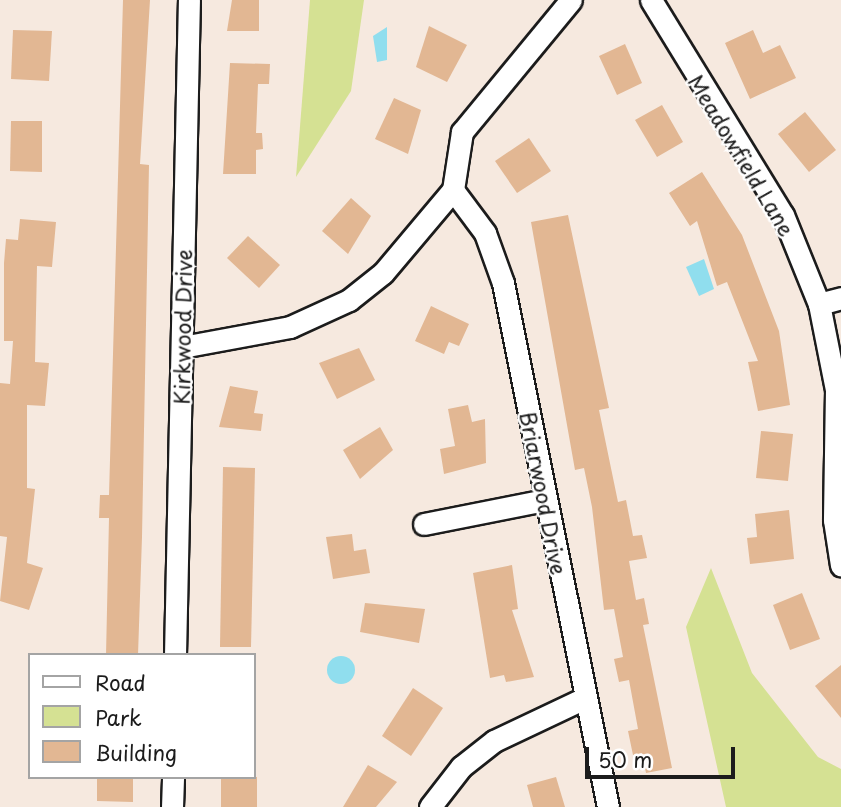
<!DOCTYPE html>
<html>
<head>
<meta charset="utf-8">
<style>
	body { margin:0 }
	#map { position:relative; width:841px; height:807px; overflow:hidden; background:#f6e9df; font-family:"Playpen Sans",sans-serif }
	div>[style] { position:absolute }
	[style*='--x'] { left:calc(var(--x)*1px); top:calc(var(--y)*1px); width:calc(var(--w)*1px); rotate:calc(var(--a)*1deg) }
	.green>* { inset:0; background:#d5e193 }
	.water>* { inset:0; background:#90deee }
	.round { border-radius:50% }
	.building>* { inset:0; background:#e2b793 }
	.roads { filter:drop-shadow(2px 0 #1c1c1c) drop-shadow(-2px 0 #1c1c1c) drop-shadow(0 2px #1c1c1c) drop-shadow(0 -2px #1c1c1c) }
	.minor>* { height:21px; margin:-10.5px; padding:0 10.5px; transform-origin:10.5px; border-radius:10.5px; background:#fff }
	span { translate:-50% -50%; white-space:nowrap; text-align:center; line-height:1.15; -webkit-text-stroke:5px #fff; paint-order:stroke }
	.street-label { font-size:21px; color:#1c1c1c }
	.legend { position:absolute; left:28px; top:653px; width:228px; height:126px; box-sizing:border-box; background:#fff; border:2px solid #a4a4a4; margin:0; padding:9px 12px; list-style:none; font-size:21px; color:#1c1c1c }
	.legend li { display:flex; align-items:center; gap:14px; height:35px }
	.legend b { width:35px; border:2px solid #a4a4a4 }
	.scale { position:absolute; left:585px; top:747px; width:150px; height:32px; box-sizing:border-box; border:4px solid #1c1c1c; border-top:0; padding-left:9px; font-size:21px; line-height:24px; white-space:nowrap; color:#1c1c1c; -webkit-text-stroke:5px #fff; paint-order:stroke }
</style>
</head>
<body>
<div id="map">
	<div class="green">
		<div style="clip-path:polygon(310px 0,364px 0,351px 91px,296px 177px)"></div>
		<div style="clip-path:polygon(711px 568px,752px 673px,818px 757px,841px 769px,841px 807px,726px 807px,686px 627px)"></div>
	</div>
	<div class="water">
		<div style="clip-path:polygon(387px 27px,387px 60px,377px 62px,373px 36px)"></div>
		<div style="clip-path:polygon(704px 259px,714px 289px,699px 296px,686px 267px)"></div>
		<div class="round" style="left:327px;top:656px;width:28px;height:28px"></div>
	</div>
	<div class="building">
		<div style="clip-path:polygon(123px 0,150px 0,140px 164px,149px 165px,142px 537px,138px 655px,106px 655px,109px 518px,99px 518px,100px 495px,109px 495px)"></div>
		<div style="clip-path:polygon(232px 0,259px 0,259px 31px,227px 31px)"></div>
		<div style="clip-path:polygon(429px 26px,467px 45px,447px 82px,416px 67px)"></div>
		<div style="clip-path:polygon(13px 30px,52px 31px,49px 81px,11px 79px)"></div>
		<div style="clip-path:polygon(753px 30px,763px 53px,780px 45px,796px 78px,750px 99px,725px 43px)"></div>
		<div style="clip-path:polygon(625px 44px,642px 83px,617px 95px,599px 56px)"></div>
		<div style="clip-path:polygon(230px 63px,270px 64px,269px 84px,258px 84px,256px 133px,262px 133px,263px 149px,256px 150px,256px 174px,223px 174px)"></div>
		<div style="clip-path:polygon(394px 98px,421px 110px,408px 154px,375px 139px)"></div>
		<div style="clip-path:polygon(662px 105px,683px 142px,657px 157px,635px 120px)"></div>
		<div style="clip-path:polygon(805px 112px,836px 150px,809px 172px,778px 134px)"></div>
		<div style="clip-path:polygon(11px 121px,42px 121px,42px 172px,10px 171px)"></div>
		<div style="clip-path:polygon(529px 138px,551px 171px,517px 193px,495px 161px)"></div>
		<div style="clip-path:polygon(702px 172px,742px 235px,779px 331px,790px 405px,758px 411px,748px 362px,758px 361px,727px 282px,717px 286px,697px 221px,690px 226px,669px 193px)"></div>
		<div style="clip-path:polygon(351px 198px,371px 216px,348px 254px,322px 231px)"></div>
		<div style="clip-path:polygon(568px 215px,609px 408px,599px 410px,618px 502px,626px 500px,633px 536px,642px 535px,647px 558px,629px 561px,636px 600px,644px 598px,649px 624px,643px 625px,672px 768px,646px 773px,642px 753px,633px 755px,628px 731px,638px 729px,629px 680px,619px 682px,614px 659px,623px 657px,614px 609px,604px 610px,592px 507px,584px 468px,575px 470px,531px 222px)"></div>
		<div style="clip-path:polygon(20px 219px,56px 222px,52px 267px,37px 266px,35px 362px,49px 363px,45px 406px,27px 405px,27px 488px,35px 489px,27px 563px,43px 568px,29px 610px,0 601px,7px 537px,0 536px,0 383px,10px 384px,13px 341px,4px 341px,4px 263px,6px 239px,18px 240px)"></div>
		<div style="clip-path:polygon(248px 236px,280px 265px,259px 288px,227px 258px)"></div>
		<div style="clip-path:polygon(431px 306px,469px 324px,459px 346px,449px 342px,444px 354px,415px 341px)"></div>
		<div style="clip-path:polygon(359px 348px,375px 380px,337px 399px,319px 363px)"></div>
		<div style="clip-path:polygon(230px 386px,258px 391px,254px 413px,263px 414px,261px 431px,219px 427px)"></div>
		<div style="clip-path:polygon(468px 405px,472px 422px,485px 419px,486px 463px,444px 474px,440px 449px,455px 446px,448px 409px)"></div>
		<div style="clip-path:polygon(380px 427px,393px 450px,360px 479px,343px 450px)"></div>
		<div style="clip-path:polygon(761px 431px,793px 434px,788px 481px,756px 478px)"></div>
		<div style="clip-path:polygon(223px 467px,255px 468px,251px 647px,220px 647px)"></div>
		<div style="clip-path:polygon(789px 510px,794px 559px,750px 564px,747px 538px,757px 537px,755px 514px)"></div>
		<div style="clip-path:polygon(352px 534px,354px 551px,366px 549px,370px 573px,333px 579px,326px 537px)"></div>
		<div style="clip-path:polygon(512px 565px,518px 609px,512px 610px,534px 677px,506px 682px,504px 675px,490px 678px,473px 573px)"></div>
		<div style="clip-path:polygon(802px 593px,820px 639px,790px 650px,773px 605px)"></div>
		<div style="clip-path:polygon(365px 603px,425px 609px,419px 643px,360px 632px)"></div>
		<div style="clip-path:polygon(841px 665px,841px 718px,815px 686px)"></div>
		<div style="clip-path:polygon(413px 688px,443px 708px,411px 756px,382px 736px)"></div>
		<div style="clip-path:polygon(368px 765px,397px 782px,376px 807px,343px 807px)"></div>
		<div style="clip-path:polygon(97px 777px,133px 778px,133px 802px,97px 801px)"></div>
		<div style="clip-path:polygon(221px 777px,257px 777px,257px 807px,221px 807px)"></div>
		<div style="clip-path:polygon(556px 777px,565px 807px,533px 807px,527px 785px)"></div>
	</div>
	<div class="roads">
		<div class="minor">
			<div style="--x:651;--y:0;--w:252;--a:58.5"></div>
			<div style="--x:783;--y:215;--w:96;--a:68"></div>
			<div style="--x:819;--y:304;--w:88;--a:78.8"></div>
			<div style="--x:836;--y:390;--w:130;--a:90.9"></div>
			<div style="--x:834;--y:520;--w:46;--a:81.2"></div>
			<div style="--x:453;--y:190;--w:54;--a:53.3"></div>
			<div style="--x:485;--y:233;--w:53;--a:70.2"></div>
			<div style="--x:503;--y:283;--w:534;--a:78.67"></div>
			<div style="--x:819;--y:304;--w:23;--a:-15"></div>
			<div style="--x:182;--y:347;--w:110;--a:-10.5"></div>
			<div style="--x:290;--y:327;--w:65;--a:-24.6"></div>
			<div style="--x:349;--y:300;--w:43;--a:-38.5"></div>
			<div style="--x:383;--y:273;--w:109;--a:-49.9"></div>
			<div style="--x:453;--y:190;--w:59;--a:-81.2"></div>
			<div style="--x:462;--y:132;--w:171;--a:-50.5"></div>
			<div style="--x:424;--y:524;--w:123;--a:-11.2"></div>
			<div style="--x:175;--y:655;--w:655;--a:-88.78"></div>
			<div style="--x:172;--y:807;--w:30;--a:-88"></div>
			<div style="--x:430;--y:807;--w:51;--a:-52.2"></div>
			<div style="--x:461;--y:767;--w:42;--a:-38.2"></div>
			<div style="--x:494;--y:741;--w:101;--a:-25.3"></div>
		</div>
	</div>
	<div class="street-label">
		<span style="left:742px;top:155px;rotate:59deg">Meadowfield Lane</span>
		<span style="left:182px;top:327px;rotate:-89deg">Kirkwood Drive</span>
		<span style="left:544px;top:493px;rotate:79deg">Briarwood Drive</span>
	</div>
	<ul class="legend">
	<li><b style="height:9px;background:#fff"></b>Road</li>
	<li><b style="height:19px;background:#d5e193"></b>Park</li>
	<li><b style="height:19px;background:#e2b793"></b>Building</li>
	</ul>
	<div class="scale">50 m</div>
</div>
</body>
</html>
